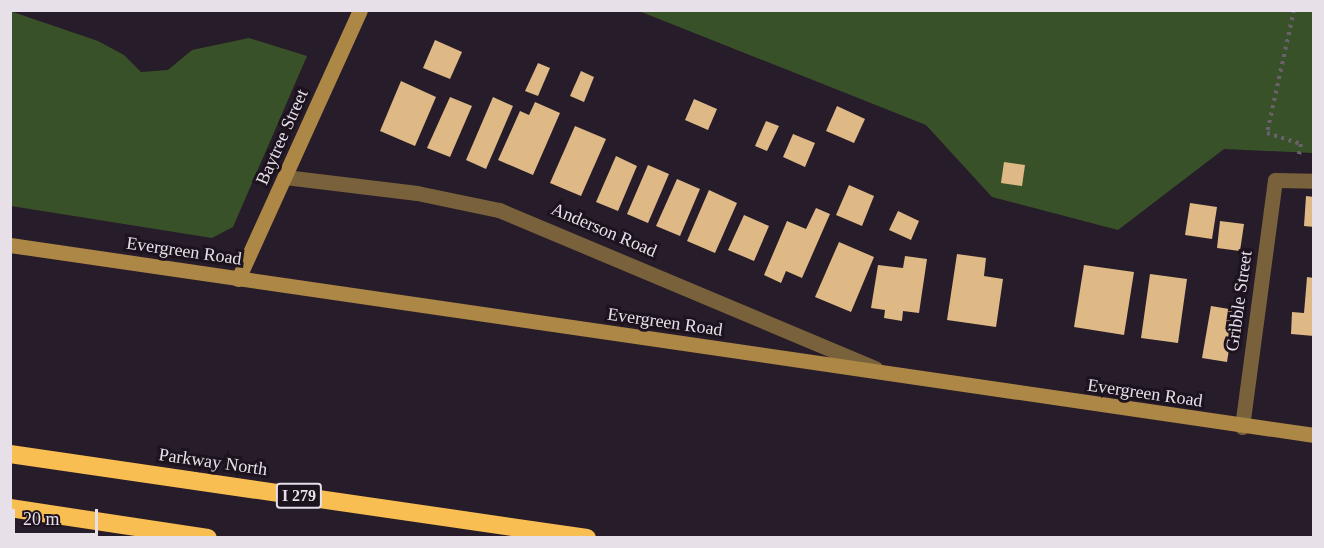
<!DOCTYPE html>
<html>
<head>
<meta charset="utf-8">
<style>
	body { margin:0 }
	#map { position:relative; width:1324px; height:548px; overflow:hidden; background:#271c29; font-family:Georgia,serif }
	div>[style] { position:absolute }
	[style*='--x'] { left:calc(var(--x)*1px); top:calc(var(--y)*1px); width:calc(var(--w)*1px); rotate:calc(var(--a)*1deg) }
	.green>* { inset:0; background:#395128 }
	.building>* { inset:0; background:#dfb985 }
	.path>* { height:4px; margin-top:-2px; transform-origin:0; background:repeating-linear-gradient(90deg,#6b616d 0 3px,transparent 0 7.5px) }
	.street>* { height:15px; margin:-7.5px; padding:0 7.5px; transform-origin:7.5px; border-radius:7.5px; background:#79623b }
	.secondary>* { height:15px; margin:-7.5px; padding:0 7.5px; transform-origin:7.5px; border-radius:7.5px; background:#ad8746 }
	.highway>* { height:18px; margin:-9px; padding:0 9px; transform-origin:9px; border-radius:9px; background:#f9be51 }
	span { translate:-50% -50%; white-space:nowrap; text-align:center; line-height:1.15; -webkit-text-stroke:6px #1d131f; paint-order:stroke }
	.shield-label span { padding:2px 4px; background:#1d131f; border:2px solid; border-radius:4px; -webkit-text-stroke-width:0 }
	.shield-label { font-size:16px; color:#e7e0e9; font-weight:700 }
	.street-label { font-size:18px; color:#e7e0e9 }
	.frame { position:absolute; inset:0; border:12px solid #e7e0e9; pointer-events:none }
	.scale { position:absolute; left:12px; top:509px; width:86px; height:27px; box-sizing:border-box; border:3px solid #e7e0e9; border-top:0; padding-left:8px; font-size:18px; line-height:21px; white-space:nowrap; color:#e7e0e9; -webkit-text-stroke:4px #1d131f; paint-order:stroke }
</style>
</head>
<body>
<div id="map">
	<div class="green">
		<div style="clip-path:polygon(10px 11px,98px 41px,124px 55px,141px 72px,168px 70px,192px 50px,249px 38px,307px 56px,233px 227px,212px 238px,11px 206px)"></div>
		<div style="clip-path:polygon(639px 11px,1313px 11px,1313px 153px,1224px 149px,1118px 230px,992px 197px,926px 125px)"></div>
	</div>
	<div class="building">
		<div style="clip-path:polygon(435px 40px,462px 52px,450px 79px,423px 68px)"></div>
		<div style="clip-path:polygon(538px 63px,550px 68px,538px 96px,525px 91px)"></div>
		<div style="clip-path:polygon(581px 71px,594px 77px,584px 102px,570px 96px)"></div>
		<div style="clip-path:polygon(401px 81px,436px 97px,415px 146px,380px 131px)"></div>
		<div style="clip-path:polygon(450px 97px,472px 106px,450px 157px,427px 148px)"></div>
		<div style="clip-path:polygon(493px 97px,513px 106px,486px 169px,466px 160px)"></div>
		<div style="clip-path:polygon(694px 99px,717px 109px,708px 130px,685px 120px)"></div>
		<div style="clip-path:polygon(535px 102px,560px 113px,533px 175px,498px 160px,520px 111px,529px 115px)"></div>
		<div style="clip-path:polygon(837px 106px,865px 119px,854px 143px,826px 131px)"></div>
		<div style="clip-path:polygon(766px 121px,779px 126px,767px 151px,755px 146px)"></div>
		<div style="clip-path:polygon(575px 126px,606px 139px,581px 196px,550px 183px)"></div>
		<div style="clip-path:polygon(793px 134px,815px 143px,805px 167px,783px 157px)"></div>
		<div style="clip-path:polygon(616px 156px,637px 166px,618px 211px,596px 202px)"></div>
		<div style="clip-path:polygon(1004px 162px,1025px 165px,1022px 186px,1001px 183px)"></div>
		<div style="clip-path:polygon(648px 165px,669px 174px,648px 223px,627px 214px)"></div>
		<div style="clip-path:polygon(677px 179px,700px 189px,680px 236px,656px 226px)"></div>
		<div style="clip-path:polygon(849px 185px,874px 196px,862px 226px,836px 215px)"></div>
		<div style="clip-path:polygon(709px 190px,737px 203px,715px 253px,687px 241px)"></div>
		<div style="clip-path:polygon(1306px 196px,1314px 197px,1314px 227px,1304px 226px)"></div>
		<div style="clip-path:polygon(1190px 203px,1217px 207px,1212px 239px,1185px 235px)"></div>
		<div style="clip-path:polygon(816px 208px,830px 214px,802px 278px,786px 271px,781px 283px,764px 275px,787px 221px,806px 229px)"></div>
		<div style="clip-path:polygon(898px 211px,919px 221px,911px 240px,889px 230px)"></div>
		<div style="clip-path:polygon(744px 215px,769px 226px,754px 261px,728px 250px)"></div>
		<div style="clip-path:polygon(1220px 221px,1244px 224px,1240px 251px,1217px 248px)"></div>
		<div style="clip-path:polygon(839px 242px,874px 257px,851px 312px,815px 297px)"></div>
		<div style="clip-path:polygon(957px 254px,986px 258px,984px 276px,1003px 279px,996px 327px,947px 320px)"></div>
		<div style="clip-path:polygon(905px 256px,927px 259px,919px 313px,903px 311px,902px 321px,884px 318px,885px 310px,871px 308px,878px 265px,903px 268px)"></div>
		<div style="clip-path:polygon(1084px 265px,1134px 272px,1124px 335px,1074px 327px)"></div>
		<div style="clip-path:polygon(1150px 274px,1187px 279px,1178px 343px,1141px 338px)"></div>
		<div style="clip-path:polygon(1307px 277px,1314px 278px,1314px 336px,1291px 334px,1292px 312px,1304px 313px)"></div>
		<div style="clip-path:polygon(1211px 306px,1235px 310px,1227px 362px,1202px 358px)"></div>
	</div>
	<div class="path">
		<div style="--x:1294;--y:10;--w:126;--a:102.4"></div>
		<div style="--x:1267;--y:133;--w:36;--a:18"></div>
		<div style="--x:1301;--y:144;--w:15;--a:101"></div>
	</div>
	<div class="street">
		<div style="--x:285;--y:177;--w:133;--a:6.9"></div>
		<div style="--x:417;--y:193;--w:84;--a:11.7"></div>
		<div style="--x:499;--y:210;--w:408;--a:22.8"></div>
		<div style="--x:1242;--y:427;--w:249;--a:-82.4"></div>
		<div style="--x:1275;--y:180;--w:39;--a:1"></div>
	</div>
	<div class="secondary">
		<div style="--x:10;--y:245;--w:1318;--a:8.29"></div>
		<div style="--x:238;--y:279;--w:295;--a:-65.6"></div>
	</div>
	<div class="highway">
		<div style="--x:10;--y:454;--w:583;--a:8.28"></div>
		<div style="--x:10;--y:508;--w:200;--a:8.6"></div>
	</div>
	<div class="shield-label">
		<span style="left:299px;top:496px">I 279</span>
	</div>
	<div class="street-label">
		<span style="left:282px;top:137px;rotate:-66deg">Baytree Street</span>
		<span style="left:604px;top:230px;rotate:23deg">Anderson Road</span>
		<span style="left:184px;top:251px;rotate:8deg">Evergreen Road</span>
		<span style="left:1239px;top:301px;rotate:-82deg">Gribble Street</span>
		<span style="left:665px;top:322px;rotate:8deg">Evergreen Road</span>
		<span style="left:1145px;top:393px;rotate:8deg">Evergreen Road</span>
		<span style="left:213px;top:462px;rotate:8deg">Parkway North</span>
	</div>
	<div class="frame"></div>
	<div class="scale">20 m</div>
</div>
</body>
</html>
